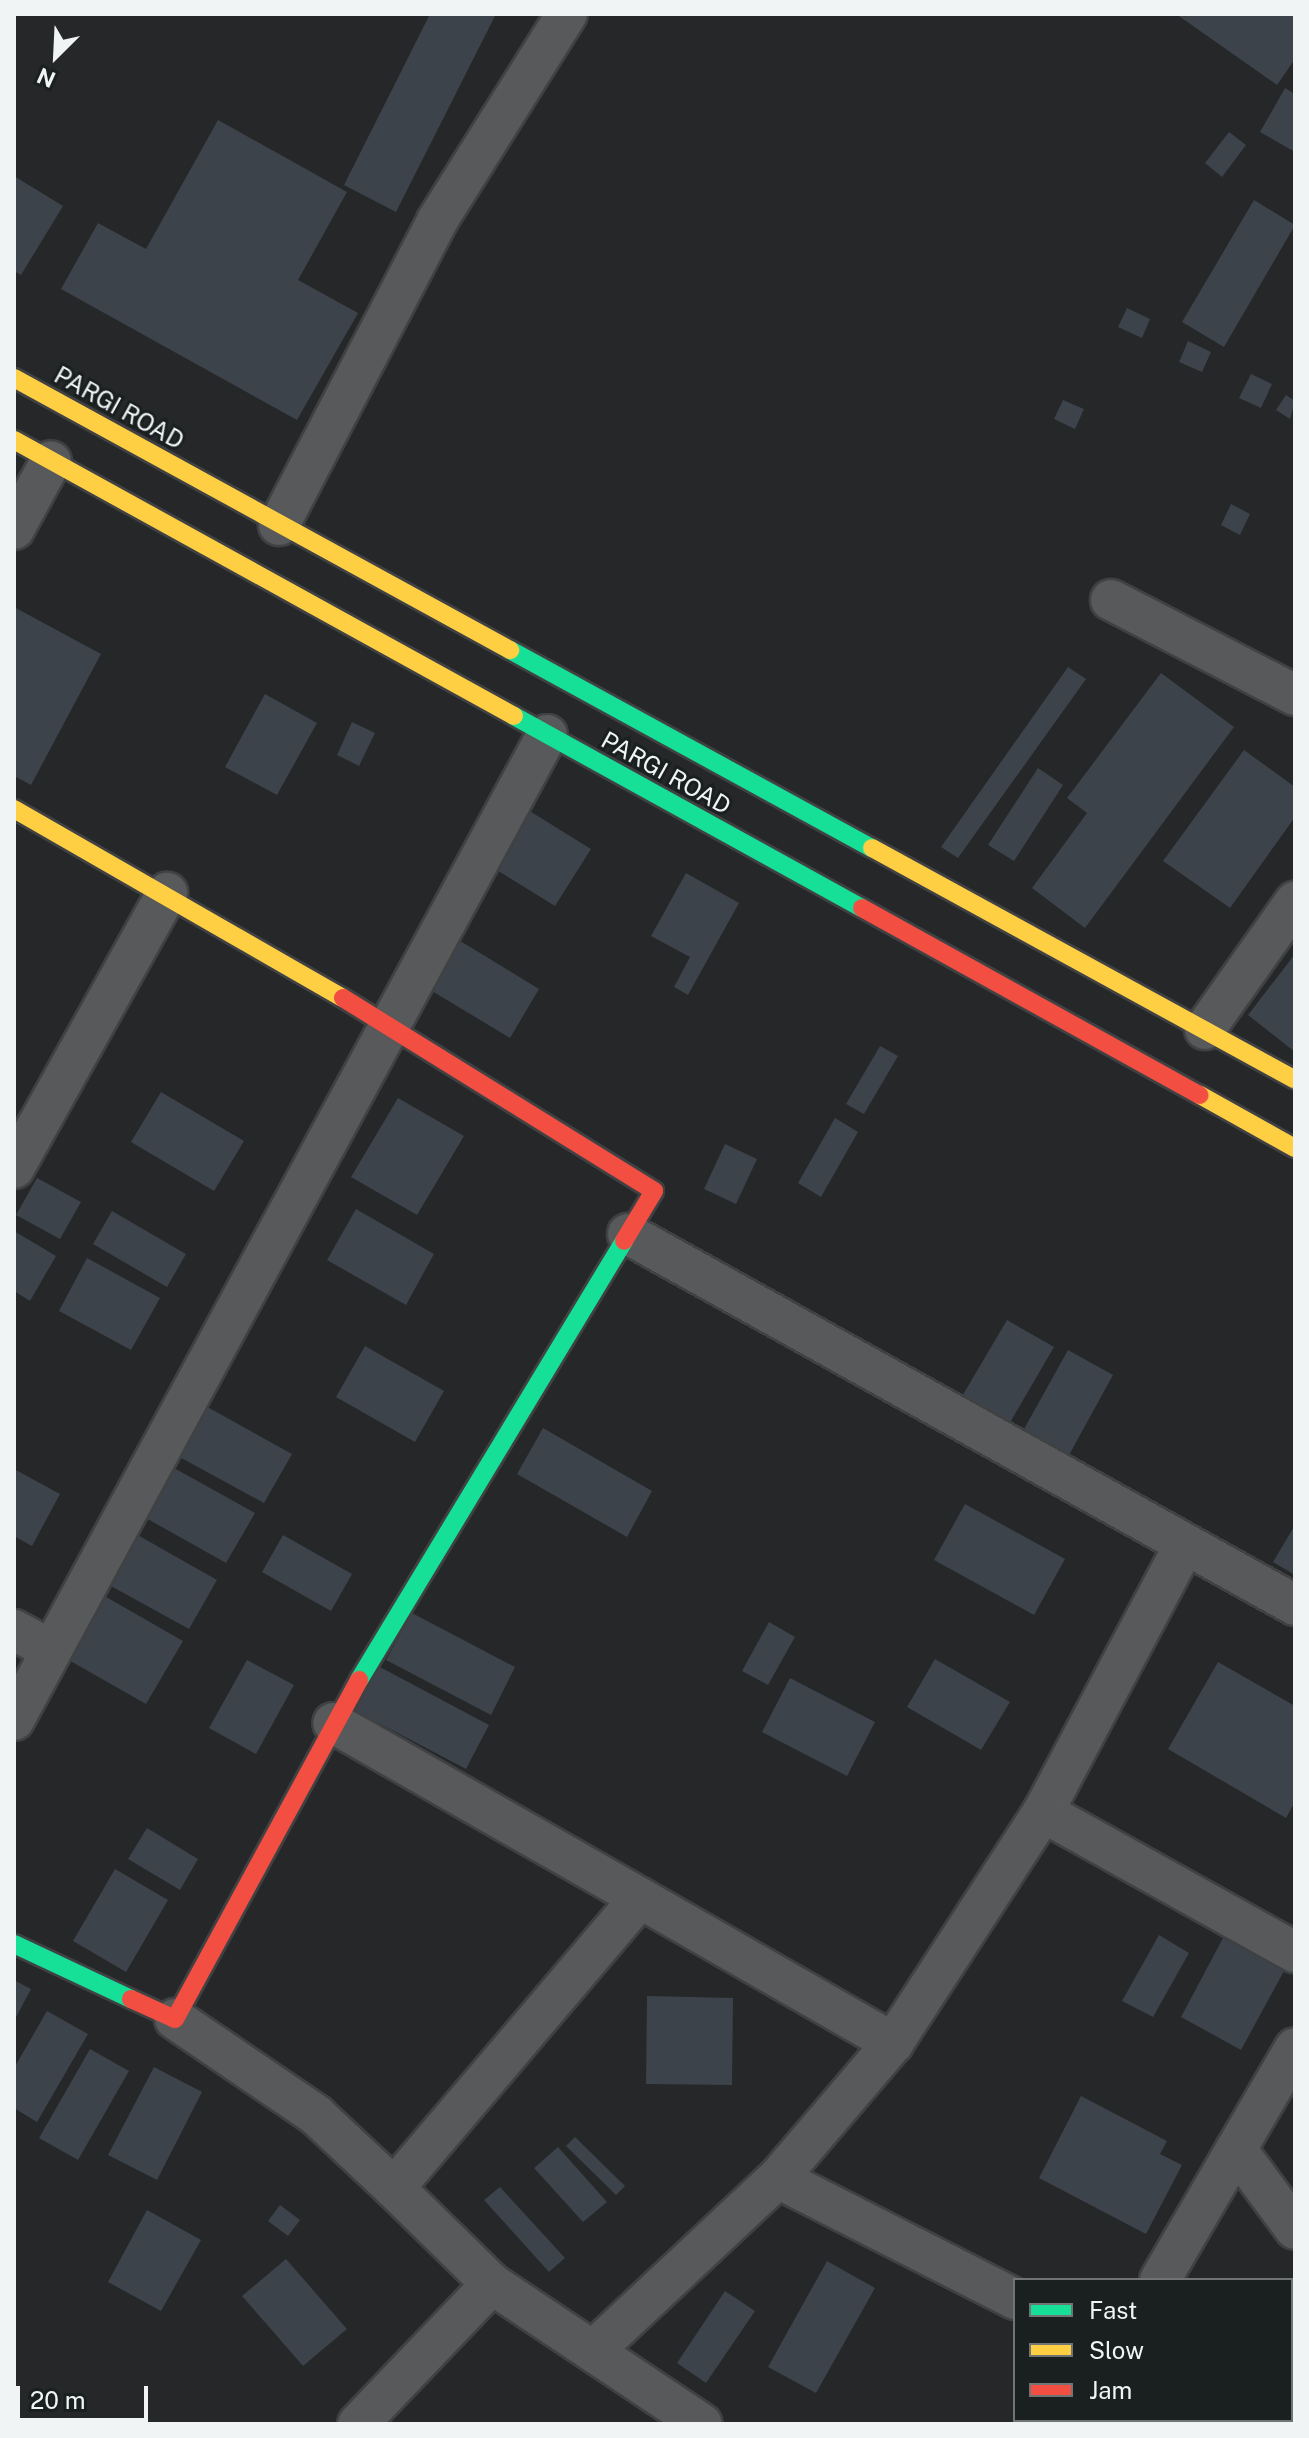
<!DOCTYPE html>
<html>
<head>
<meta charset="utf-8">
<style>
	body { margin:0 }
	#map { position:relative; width:1309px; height:2438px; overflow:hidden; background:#252729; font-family:"Public Sans",sans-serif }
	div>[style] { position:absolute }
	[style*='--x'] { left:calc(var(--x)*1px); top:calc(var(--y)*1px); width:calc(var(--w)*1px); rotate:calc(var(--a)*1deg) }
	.building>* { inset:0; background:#3d434b }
	.roads { filter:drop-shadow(2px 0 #404143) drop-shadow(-2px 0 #404143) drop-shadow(0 2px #404143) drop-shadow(0 -2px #404143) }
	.street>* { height:40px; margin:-20px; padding:0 20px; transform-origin:20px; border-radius:20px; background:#57595a }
	.fast>* { height:18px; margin:-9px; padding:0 9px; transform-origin:9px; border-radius:9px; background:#16e098 }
	.slow>* { height:18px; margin:-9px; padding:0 9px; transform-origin:9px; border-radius:9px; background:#ffcf43 }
	.jam>* { height:18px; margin:-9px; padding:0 9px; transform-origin:9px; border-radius:9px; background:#f24e42 }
	span { translate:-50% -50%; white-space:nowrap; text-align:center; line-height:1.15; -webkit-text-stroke:6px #1a1f20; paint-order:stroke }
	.street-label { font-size:24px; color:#f1f4f5 }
	.frame { position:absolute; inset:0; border:16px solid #f1f4f5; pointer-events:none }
	.legend { position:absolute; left:1013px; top:2278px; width:280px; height:144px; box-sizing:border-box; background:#1a1f20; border:2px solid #707475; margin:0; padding:10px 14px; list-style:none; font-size:24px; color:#f1f4f5 }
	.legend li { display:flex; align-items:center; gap:16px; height:40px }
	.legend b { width:40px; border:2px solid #707475 }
	.north { position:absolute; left:16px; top:16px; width:80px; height:80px; -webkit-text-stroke:6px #1a1f20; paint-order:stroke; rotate:204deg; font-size:22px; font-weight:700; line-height:32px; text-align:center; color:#f1f4f5 }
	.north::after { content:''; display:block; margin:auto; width:28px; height:36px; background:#f1f4f5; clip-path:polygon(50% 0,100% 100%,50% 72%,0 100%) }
	.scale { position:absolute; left:16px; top:2386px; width:132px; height:36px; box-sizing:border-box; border:4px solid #f1f4f5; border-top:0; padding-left:10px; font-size:24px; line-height:28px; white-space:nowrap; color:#f1f4f5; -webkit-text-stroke:6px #1a1f20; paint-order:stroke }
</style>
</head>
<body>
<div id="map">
	<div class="building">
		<div style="clip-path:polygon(430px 14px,496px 14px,396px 212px,344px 185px)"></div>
		<div style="clip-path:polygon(1176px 14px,1295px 14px,1295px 59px,1277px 85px)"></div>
		<div style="clip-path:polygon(1285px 88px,1295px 94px,1295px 152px,1260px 132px)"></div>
		<div style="clip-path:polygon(218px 120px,347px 192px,298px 280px,358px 313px,297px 420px,61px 289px,98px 223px,146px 249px)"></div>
		<div style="clip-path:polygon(1229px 132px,1246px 145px,1222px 177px,1205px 163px)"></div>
		<div style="clip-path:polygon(14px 176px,63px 206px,21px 275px,14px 271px)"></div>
		<div style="clip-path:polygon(1254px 200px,1295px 225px,1224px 347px,1182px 322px)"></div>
		<div style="clip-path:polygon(1127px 308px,1150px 319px,1142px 338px,1118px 327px)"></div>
		<div style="clip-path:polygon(1188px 341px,1211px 352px,1202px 372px,1179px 362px)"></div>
		<div style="clip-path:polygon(1251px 374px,1272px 384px,1261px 408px,1239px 398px)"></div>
		<div style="clip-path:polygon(1286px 395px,1295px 401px,1290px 419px,1276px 410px)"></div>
		<div style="clip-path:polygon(1063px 400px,1084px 409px,1075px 429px,1054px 419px)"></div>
		<div style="clip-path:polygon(1231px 504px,1250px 514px,1240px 535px,1221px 525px)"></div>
		<div style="clip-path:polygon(14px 607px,101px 654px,31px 785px,14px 776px)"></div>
		<div style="clip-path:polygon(1068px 667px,1086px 679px,958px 858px,941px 847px)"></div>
		<div style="clip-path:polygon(1161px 673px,1234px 727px,1085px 928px,1032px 888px,1087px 813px,1067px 798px)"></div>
		<div style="clip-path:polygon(265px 694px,317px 723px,277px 795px,225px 767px)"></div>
		<div style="clip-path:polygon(352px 722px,375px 733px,359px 766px,337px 755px)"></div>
		<div style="clip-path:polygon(1244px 750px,1295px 787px,1295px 817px,1230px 908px,1163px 861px)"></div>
		<div style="clip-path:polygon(1038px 768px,1063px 785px,1014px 861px,988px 845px)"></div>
		<div style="clip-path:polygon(528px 810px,591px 849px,555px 906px,492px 867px)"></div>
		<div style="clip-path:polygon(686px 873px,739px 903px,688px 995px,674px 987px,690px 957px,651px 936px)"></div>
		<div style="clip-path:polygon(452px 936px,539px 989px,510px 1038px,422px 985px)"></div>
		<div style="clip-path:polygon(1295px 954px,1295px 1052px,1248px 1015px)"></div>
		<div style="clip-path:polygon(880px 1046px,898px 1056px,864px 1114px,846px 1104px)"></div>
		<div style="clip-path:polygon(161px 1092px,244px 1141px,214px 1191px,131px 1142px)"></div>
		<div style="clip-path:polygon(398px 1098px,464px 1136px,417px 1215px,351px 1177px)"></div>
		<div style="clip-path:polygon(835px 1118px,858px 1132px,821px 1197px,798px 1183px)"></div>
		<div style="clip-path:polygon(725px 1144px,757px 1159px,736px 1204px,704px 1189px)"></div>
		<div style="clip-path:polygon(37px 1178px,81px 1202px,60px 1239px,16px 1215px)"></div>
		<div style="clip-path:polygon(356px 1209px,434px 1254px,406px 1305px,327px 1260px)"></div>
		<div style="clip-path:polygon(112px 1211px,186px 1254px,167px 1287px,93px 1244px)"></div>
		<div style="clip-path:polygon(14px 1231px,56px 1256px,30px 1301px,14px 1291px)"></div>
		<div style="clip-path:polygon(87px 1258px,160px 1298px,131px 1350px,59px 1311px)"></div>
		<div style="clip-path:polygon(1007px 1320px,1054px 1347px,1008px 1426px,961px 1398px)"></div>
		<div style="clip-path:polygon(365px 1346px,444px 1391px,415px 1442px,336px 1397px)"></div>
		<div style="clip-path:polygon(1068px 1350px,1113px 1375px,1069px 1455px,1024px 1429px)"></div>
		<div style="clip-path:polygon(202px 1404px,292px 1454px,264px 1503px,174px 1454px)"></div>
		<div style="clip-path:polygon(543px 1428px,652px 1491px,627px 1537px,517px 1474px)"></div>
		<div style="clip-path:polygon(165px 1463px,255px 1513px,226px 1563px,137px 1513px)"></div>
		<div style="clip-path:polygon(14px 1469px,60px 1494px,32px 1546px,14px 1536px)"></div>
		<div style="clip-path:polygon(965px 1504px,1065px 1559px,1034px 1615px,934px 1560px)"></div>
		<div style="clip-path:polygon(1295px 1525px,1295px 1575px,1273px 1562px)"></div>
		<div style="clip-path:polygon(127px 1529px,217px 1580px,189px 1629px,100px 1580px)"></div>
		<div style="clip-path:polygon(283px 1535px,352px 1574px,331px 1611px,262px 1572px)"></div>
		<div style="clip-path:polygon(87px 1586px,183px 1641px,146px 1704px,51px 1650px)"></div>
		<div style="clip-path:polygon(412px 1613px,515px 1667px,491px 1715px,386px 1660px)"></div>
		<div style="clip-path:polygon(769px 1622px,795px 1637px,768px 1685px,742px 1671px)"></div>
		<div style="clip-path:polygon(935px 1659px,1010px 1702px,981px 1750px,907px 1707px)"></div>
		<div style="clip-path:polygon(247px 1660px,294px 1685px,256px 1754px,209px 1728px)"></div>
		<div style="clip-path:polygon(1218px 1662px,1295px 1706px,1295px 1802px,1286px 1818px,1168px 1749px)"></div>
		<div style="clip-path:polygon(378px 1666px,489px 1725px,466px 1769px,354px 1710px)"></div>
		<div style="clip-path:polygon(790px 1678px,875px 1722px,847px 1776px,762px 1732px)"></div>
		<div style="clip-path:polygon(147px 1828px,198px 1859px,180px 1890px,128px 1859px)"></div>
		<div style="clip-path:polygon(115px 1869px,168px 1900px,126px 1972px,73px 1941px)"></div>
		<div style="clip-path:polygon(1159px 1935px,1189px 1953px,1153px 2017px,1122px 2001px)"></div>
		<div style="clip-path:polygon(1223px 1938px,1284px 1971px,1241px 2050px,1181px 2017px)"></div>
		<div style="clip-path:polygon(14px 1980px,31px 1989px,14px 2021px)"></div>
		<div style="clip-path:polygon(647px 1996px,733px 1998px,732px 2085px,646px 2084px)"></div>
		<div style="clip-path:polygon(47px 2011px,88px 2034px,37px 2122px,14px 2108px,14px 2068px)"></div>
		<div style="clip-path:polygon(90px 2049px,129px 2071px,78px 2160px,39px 2138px)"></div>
		<div style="clip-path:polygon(154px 2067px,202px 2092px,157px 2180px,108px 2155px)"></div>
		<div style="clip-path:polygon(1081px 2096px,1167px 2141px,1160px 2154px,1182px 2165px,1146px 2234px,1039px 2178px)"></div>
		<div style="clip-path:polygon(575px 2137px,625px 2186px,616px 2195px,566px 2146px)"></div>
		<div style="clip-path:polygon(558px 2147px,607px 2202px,583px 2222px,534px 2168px)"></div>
		<div style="clip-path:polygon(500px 2187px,565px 2258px,549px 2272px,484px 2200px)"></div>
		<div style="clip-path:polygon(280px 2205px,300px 2220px,288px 2236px,268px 2221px)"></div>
		<div style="clip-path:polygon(147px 2210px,201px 2240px,161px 2311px,108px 2282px)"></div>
		<div style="clip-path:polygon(286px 2259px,347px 2329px,303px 2366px,242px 2296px)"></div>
		<div style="clip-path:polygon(827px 2261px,875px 2288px,816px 2393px,768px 2367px)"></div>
		<div style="clip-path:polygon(725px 2291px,755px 2311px,706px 2383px,677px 2363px)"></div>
		<div style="clip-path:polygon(1291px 2338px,1295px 2340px,1295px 2414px,1291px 2411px)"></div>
	</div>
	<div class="roads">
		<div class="street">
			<div style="--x:279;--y:525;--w:343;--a:-62.5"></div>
			<div style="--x:437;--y:221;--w:244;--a:-57.9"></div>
			<div style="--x:14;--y:529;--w:77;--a:-61.4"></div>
			<div style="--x:1111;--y:600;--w:207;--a:27.3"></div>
			<div style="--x:1205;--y:1029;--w:156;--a:-54.7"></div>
			<div style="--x:14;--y:1168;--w:315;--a:-60.9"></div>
			<div style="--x:628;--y:1234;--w:763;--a:29.08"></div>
			<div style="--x:1184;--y:1546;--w:301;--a:117.9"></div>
			<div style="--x:1043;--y:1812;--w:288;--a:29.1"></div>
			<div style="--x:14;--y:1630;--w:42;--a:28.4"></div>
			<div style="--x:14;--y:1720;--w:1120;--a:-61.58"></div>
			<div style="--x:640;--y:1898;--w:292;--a:29.8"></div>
			<div style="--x:175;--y:2019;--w:171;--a:34.2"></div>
			<div style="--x:316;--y:2115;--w:107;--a:43.1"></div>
			<div style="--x:394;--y:2188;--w:380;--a:-49.7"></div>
			<div style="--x:640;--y:1898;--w:353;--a:-150.3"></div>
			<div style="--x:1236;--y:2149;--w:99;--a:53.6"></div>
			<div style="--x:394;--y:2188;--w:137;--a:44.4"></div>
			<div style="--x:492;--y:2284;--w:252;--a:33.7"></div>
			<div style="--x:1160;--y:2280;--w:268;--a:-59.8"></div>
			<div style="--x:1015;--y:2299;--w:266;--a:-153"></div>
			<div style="--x:778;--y:2178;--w:177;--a:-49.6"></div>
			<div style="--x:893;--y:2043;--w:275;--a:-57"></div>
			<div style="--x:593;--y:2351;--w:253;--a:-43.1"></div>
			<div style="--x:1150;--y:2420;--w:7;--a:34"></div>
			<div style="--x:358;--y:2424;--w:194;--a:-46.3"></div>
			<div style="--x:1076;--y:2424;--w:4;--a:-63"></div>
		</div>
		<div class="fast">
			<div style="--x:510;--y:650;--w:413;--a:28.7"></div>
			<div style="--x:514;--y:716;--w:397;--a:28.9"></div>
			<div style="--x:359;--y:1680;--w:513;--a:-58.88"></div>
			<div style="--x:14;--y:1944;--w:129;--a:25.2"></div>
		</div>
		<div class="slow">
			<div style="--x:14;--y:378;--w:566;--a:28.74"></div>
			<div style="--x:14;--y:440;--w:571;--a:28.9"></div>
			<div style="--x:14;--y:809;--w:379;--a:29.9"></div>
			<div style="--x:872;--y:848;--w:482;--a:28.7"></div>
			<div style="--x:1200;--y:1095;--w:109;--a:29.2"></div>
		</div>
		<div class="jam">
			<div style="--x:862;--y:908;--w:386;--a:29"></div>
			<div style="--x:343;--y:998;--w:366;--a:31.8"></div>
			<div style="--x:654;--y:1191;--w:58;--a:121"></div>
			<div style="--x:131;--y:1999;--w:48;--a:24.4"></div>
			<div style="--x:175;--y:2019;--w:386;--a:-61.5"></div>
		</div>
	</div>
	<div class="street-label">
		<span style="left:119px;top:408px;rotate:29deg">PARGI ROAD</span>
		<span style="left:666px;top:773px;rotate:29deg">PARGI ROAD</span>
	</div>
	<div class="frame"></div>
	<ul class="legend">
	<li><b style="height:10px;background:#16e098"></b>Fast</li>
	<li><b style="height:10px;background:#ffcf43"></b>Slow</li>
	<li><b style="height:10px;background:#f24e42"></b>Jam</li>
	</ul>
	<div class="north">N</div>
	<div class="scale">20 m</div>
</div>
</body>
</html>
